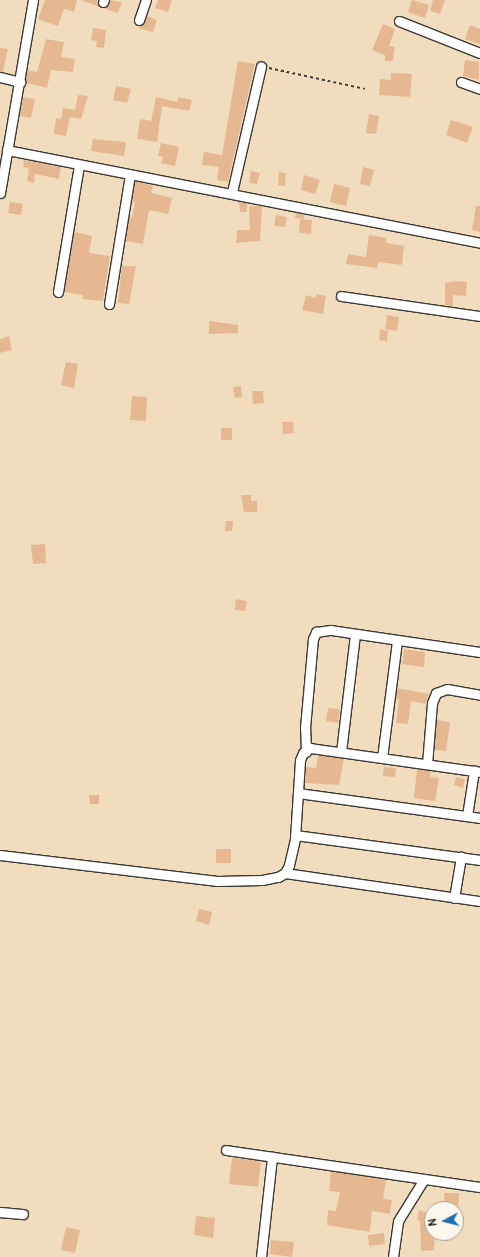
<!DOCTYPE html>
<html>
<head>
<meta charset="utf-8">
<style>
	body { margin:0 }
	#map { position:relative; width:480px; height:1257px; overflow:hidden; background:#f1ddbd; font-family:Pangolin,sans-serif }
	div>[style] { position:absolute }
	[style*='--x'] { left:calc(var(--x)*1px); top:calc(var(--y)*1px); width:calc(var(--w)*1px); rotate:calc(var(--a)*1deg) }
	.building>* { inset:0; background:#e6b891 }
	.path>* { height:1.5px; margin-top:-0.75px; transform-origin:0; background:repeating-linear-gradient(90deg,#3c3934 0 3px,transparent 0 6px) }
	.roads { filter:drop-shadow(1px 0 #3c3934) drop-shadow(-1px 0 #3c3934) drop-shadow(0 1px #3c3934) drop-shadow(0 -1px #3c3934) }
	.minor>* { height:9px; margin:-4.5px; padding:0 4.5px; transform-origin:4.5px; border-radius:4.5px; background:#fff }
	span { translate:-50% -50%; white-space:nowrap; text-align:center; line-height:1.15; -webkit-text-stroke:3px #fbf7ec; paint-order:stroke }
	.north { position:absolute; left:424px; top:1201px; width:40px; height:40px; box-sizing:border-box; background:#fbf7ec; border:1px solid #a29f99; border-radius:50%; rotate:263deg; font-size:11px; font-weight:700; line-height:16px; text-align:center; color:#1c1c1c }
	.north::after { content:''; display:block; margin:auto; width:14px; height:18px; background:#1f6fb2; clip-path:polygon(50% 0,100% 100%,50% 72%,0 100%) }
</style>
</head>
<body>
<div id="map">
	<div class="building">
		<div style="clip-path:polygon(45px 0,77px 0,74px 12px,64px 9px,58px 26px,38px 19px)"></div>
		<div style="clip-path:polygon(83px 0,97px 0,100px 7px,83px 1px)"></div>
		<div style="clip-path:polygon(110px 0,122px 2px,118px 13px,103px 8px,107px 7px)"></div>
		<div style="clip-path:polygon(158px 0,172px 0,168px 12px,155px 8px)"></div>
		<div style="clip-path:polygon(412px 0,429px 5px,425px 18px,408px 12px)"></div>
		<div style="clip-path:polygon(433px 0,445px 0,440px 14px,430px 11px)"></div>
		<div style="clip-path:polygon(147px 16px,157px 20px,153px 32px,138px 28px,143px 24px)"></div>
		<div style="clip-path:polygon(383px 24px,395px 29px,389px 46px,395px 47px,393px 61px,385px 61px,385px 55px,372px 50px)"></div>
		<div style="clip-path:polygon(470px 25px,480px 29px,480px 44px,465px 39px)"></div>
		<div style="clip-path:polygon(93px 28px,106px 30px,104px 48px,96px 47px,97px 41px,91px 40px)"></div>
		<div style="clip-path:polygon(46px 39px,64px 42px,61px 57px,75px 59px,73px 72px,51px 70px,47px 88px,26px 83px,25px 80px,27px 70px,37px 72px)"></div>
		<div style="clip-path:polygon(0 48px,8px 49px,3px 72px,0 71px)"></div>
		<div style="clip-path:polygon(465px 60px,479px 62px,479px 80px,463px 76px)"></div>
		<div style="clip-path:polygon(238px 61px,255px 64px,228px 182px,217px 180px,219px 167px,202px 165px,204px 152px,222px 155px)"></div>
		<div style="clip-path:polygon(391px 73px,412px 74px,410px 97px,379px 95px,380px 79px,391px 80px)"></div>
		<div style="clip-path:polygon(116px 86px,131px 89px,127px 103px,113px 100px)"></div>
		<div style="clip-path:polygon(78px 95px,88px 96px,81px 119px,70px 117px,66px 136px,54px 134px,56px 118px,61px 119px,63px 108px,75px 110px)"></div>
		<div style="clip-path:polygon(23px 97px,35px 99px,31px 118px,20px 116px)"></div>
		<div style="clip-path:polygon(156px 97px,177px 102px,178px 97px,192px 100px,189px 111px,162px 106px,157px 142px,137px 139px,140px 119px,151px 121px)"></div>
		<div style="clip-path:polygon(369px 114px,379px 116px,376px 134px,366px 133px)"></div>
		<div style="clip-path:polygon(451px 120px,473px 127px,467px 143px,446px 135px)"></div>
		<div style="clip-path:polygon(93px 139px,126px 142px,124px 156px,91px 151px)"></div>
		<div style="clip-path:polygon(161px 143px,179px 147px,175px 166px,161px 163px,163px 157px,158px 156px)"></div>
		<div style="clip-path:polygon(24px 160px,61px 167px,59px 179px,35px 174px,34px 183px,27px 181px,29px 169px,23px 167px)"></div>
		<div style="clip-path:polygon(363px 167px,374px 170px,370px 186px,360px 184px)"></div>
		<div style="clip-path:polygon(251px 171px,260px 173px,257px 184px,249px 183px)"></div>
		<div style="clip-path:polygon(279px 172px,286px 173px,285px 186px,278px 185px)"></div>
		<div style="clip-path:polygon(304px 175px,320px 180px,315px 194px,301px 190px)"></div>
		<div style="clip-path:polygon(135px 181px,153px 186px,151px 193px,172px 198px,168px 214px,149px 210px,143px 244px,125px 241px,129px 217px,132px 218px,135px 202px,132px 202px)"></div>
		<div style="clip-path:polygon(334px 184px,350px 188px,346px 206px,330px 202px)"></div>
		<div style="clip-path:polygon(10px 202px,23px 204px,21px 215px,8px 213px)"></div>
		<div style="clip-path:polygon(239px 202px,247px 203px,247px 212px,240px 212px)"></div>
		<div style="clip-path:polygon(249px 206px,262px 206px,260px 241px,236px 243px,237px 230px,250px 230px)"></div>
		<div style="clip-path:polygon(476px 206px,480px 206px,480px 232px,472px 230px)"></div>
		<div style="clip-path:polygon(296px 213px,304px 215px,304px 219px,295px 218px)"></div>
		<div style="clip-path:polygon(276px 215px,287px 217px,285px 227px,274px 226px)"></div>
		<div style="clip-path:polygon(300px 219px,312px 220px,311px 234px,299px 233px)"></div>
		<div style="clip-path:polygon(74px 232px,92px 236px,89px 253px,110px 256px,103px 301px,82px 299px,83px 295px,64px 292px)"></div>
		<div style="clip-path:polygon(369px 235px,386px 238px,386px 243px,404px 246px,402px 265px,378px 262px,377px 268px,346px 264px,348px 254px,366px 257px)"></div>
		<div style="clip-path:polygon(122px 266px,136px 266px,129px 304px,118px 303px)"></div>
		<div style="clip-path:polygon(456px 281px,467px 282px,466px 296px,453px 295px,453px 306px,445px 305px,445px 283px)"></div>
		<div style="clip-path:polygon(316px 294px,326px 296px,323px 314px,302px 310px,306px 295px,315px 298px)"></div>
		<div style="clip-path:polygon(387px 315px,399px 317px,397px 331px,385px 329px)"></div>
		<div style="clip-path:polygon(209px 321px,238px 325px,238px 333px,209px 334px)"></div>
		<div style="clip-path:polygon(380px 329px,388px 331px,387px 341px,379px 340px)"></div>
		<div style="clip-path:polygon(9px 336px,12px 350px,0 353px,0 339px)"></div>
		<div style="clip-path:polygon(66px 362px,78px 364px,74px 388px,61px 385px)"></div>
		<div style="clip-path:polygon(241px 386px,242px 397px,235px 398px,233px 387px)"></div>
		<div style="clip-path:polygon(252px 391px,263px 391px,264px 403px,253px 404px)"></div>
		<div style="clip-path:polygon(132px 396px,147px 397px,146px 421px,130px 420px)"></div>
		<div style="clip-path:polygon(282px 422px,293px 422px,294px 433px,283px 434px)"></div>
		<div style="clip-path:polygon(221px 428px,232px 428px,232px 440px,221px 440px)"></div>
		<div style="clip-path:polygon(241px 495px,251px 495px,251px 501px,257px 501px,257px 512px,244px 512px)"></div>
		<div style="clip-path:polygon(226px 521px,233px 521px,232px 531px,225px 531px)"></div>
		<div style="clip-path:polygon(45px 544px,46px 563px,33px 564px,31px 545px)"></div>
		<div style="clip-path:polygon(236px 599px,247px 601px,245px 611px,235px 610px)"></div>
		<div style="clip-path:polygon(404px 649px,425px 652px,424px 667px,402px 664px)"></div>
		<div style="clip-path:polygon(397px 688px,429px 694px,426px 704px,411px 701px,408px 724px,396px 723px,399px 699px,396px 699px)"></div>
		<div style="clip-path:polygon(328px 708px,340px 709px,338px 723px,326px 721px)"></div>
		<div style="clip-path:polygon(437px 720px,450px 722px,446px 751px,434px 750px)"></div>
		<div style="clip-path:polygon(318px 755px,344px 759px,339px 785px,305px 783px,306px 767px,316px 768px)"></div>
		<div style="clip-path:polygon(384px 767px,396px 768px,395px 777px,383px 776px)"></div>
		<div style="clip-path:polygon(417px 769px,431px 771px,430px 777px,439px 778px,435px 801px,414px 798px)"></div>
		<div style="clip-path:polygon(456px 777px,465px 779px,463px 788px,454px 785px)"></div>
		<div style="clip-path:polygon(89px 795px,99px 795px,99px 804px,90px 804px)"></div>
		<div style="clip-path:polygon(216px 849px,231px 849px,231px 863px,216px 863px)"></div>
		<div style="clip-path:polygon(199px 909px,212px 912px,209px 925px,196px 921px)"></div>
		<div style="clip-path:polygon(232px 1158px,261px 1161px,258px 1187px,229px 1184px)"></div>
		<div style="clip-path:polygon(331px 1171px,386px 1179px,383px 1199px,392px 1200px,390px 1214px,372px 1211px,370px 1232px,327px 1225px,328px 1210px,336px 1211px,340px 1192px,329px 1191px)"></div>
		<div style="clip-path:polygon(444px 1193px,459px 1193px,458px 1209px,445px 1209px)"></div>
		<div style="clip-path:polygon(419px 1210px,432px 1215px,431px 1233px,435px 1233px,434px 1250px,421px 1251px,420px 1221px,417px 1220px)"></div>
		<div style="clip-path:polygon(196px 1216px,215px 1218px,213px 1238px,194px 1235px)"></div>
		<div style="clip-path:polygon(66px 1227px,80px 1230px,75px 1253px,61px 1250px)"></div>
		<div style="clip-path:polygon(384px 1233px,385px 1244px,369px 1246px,368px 1235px)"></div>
		<div style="clip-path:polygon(271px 1240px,294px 1242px,292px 1257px,270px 1254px)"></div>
	</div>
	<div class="path">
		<div style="--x:269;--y:68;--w:98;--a:12.3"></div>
	</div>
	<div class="roads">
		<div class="minor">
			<div style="--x:103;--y:2;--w:2;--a:-63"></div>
			<div style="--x:139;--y:20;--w:21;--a:-71"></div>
			<div style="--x:399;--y:21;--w:87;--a:21.6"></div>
			<div style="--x:0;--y:77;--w:21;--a:14"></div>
			<div style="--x:461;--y:82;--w:20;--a:20"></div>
			<div style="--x:7;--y:150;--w:482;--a:11.1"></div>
			<div style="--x:232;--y:192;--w:129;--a:-77"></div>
			<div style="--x:0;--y:193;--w:196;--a:-80.3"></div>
			<div style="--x:58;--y:292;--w:129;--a:-80.6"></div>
			<div style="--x:341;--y:296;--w:140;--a:8.2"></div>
			<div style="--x:109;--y:304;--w:131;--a:-80.8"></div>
			<div style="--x:306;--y:752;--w:24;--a:-92"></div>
			<div style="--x:305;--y:728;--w:89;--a:-84.9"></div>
			<div style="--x:313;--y:639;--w:8;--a:-67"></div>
			<div style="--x:316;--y:632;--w:15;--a:-8"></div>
			<div style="--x:331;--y:630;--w:151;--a:8.4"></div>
			<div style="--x:341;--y:752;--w:118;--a:-83.2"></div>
			<div style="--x:382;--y:758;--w:118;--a:-82.7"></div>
			<div style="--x:427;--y:764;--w:61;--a:-85.3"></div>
			<div style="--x:432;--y:703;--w:11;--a:-68"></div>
			<div style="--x:436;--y:693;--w:12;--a:-20"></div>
			<div style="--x:447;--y:689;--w:34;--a:10"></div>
			<div style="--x:298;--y:793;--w:184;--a:7.8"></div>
			<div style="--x:467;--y:816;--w:46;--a:-81.2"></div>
			<div style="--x:295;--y:835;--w:187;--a:7.7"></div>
			<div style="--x:0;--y:855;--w:219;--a:6.8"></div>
			<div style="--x:217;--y:881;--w:45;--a:-1.3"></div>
			<div style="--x:262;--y:880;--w:16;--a:-11"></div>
			<div style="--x:278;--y:877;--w:8;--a:-30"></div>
			<div style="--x:285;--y:873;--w:9;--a:-63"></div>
			<div style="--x:289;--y:865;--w:28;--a:-77"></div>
			<div style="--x:295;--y:838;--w:78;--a:-86.3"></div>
			<div style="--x:300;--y:760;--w:8;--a:-67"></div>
			<div style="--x:303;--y:753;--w:9;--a:-36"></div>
			<div style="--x:310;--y:748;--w:172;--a:8"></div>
			<div style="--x:285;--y:873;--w:197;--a:8.2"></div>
			<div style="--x:454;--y:898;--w:42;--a:-80.3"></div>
			<div style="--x:226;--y:1150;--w:257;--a:8.3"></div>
			<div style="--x:0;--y:1212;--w:23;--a:5"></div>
			<div style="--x:261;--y:1257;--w:101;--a:-83.7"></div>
			<div style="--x:393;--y:1257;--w:36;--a:-82"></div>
			<div style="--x:398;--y:1221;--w:49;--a:-58.2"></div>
		</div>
	</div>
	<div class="north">N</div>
</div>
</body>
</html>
